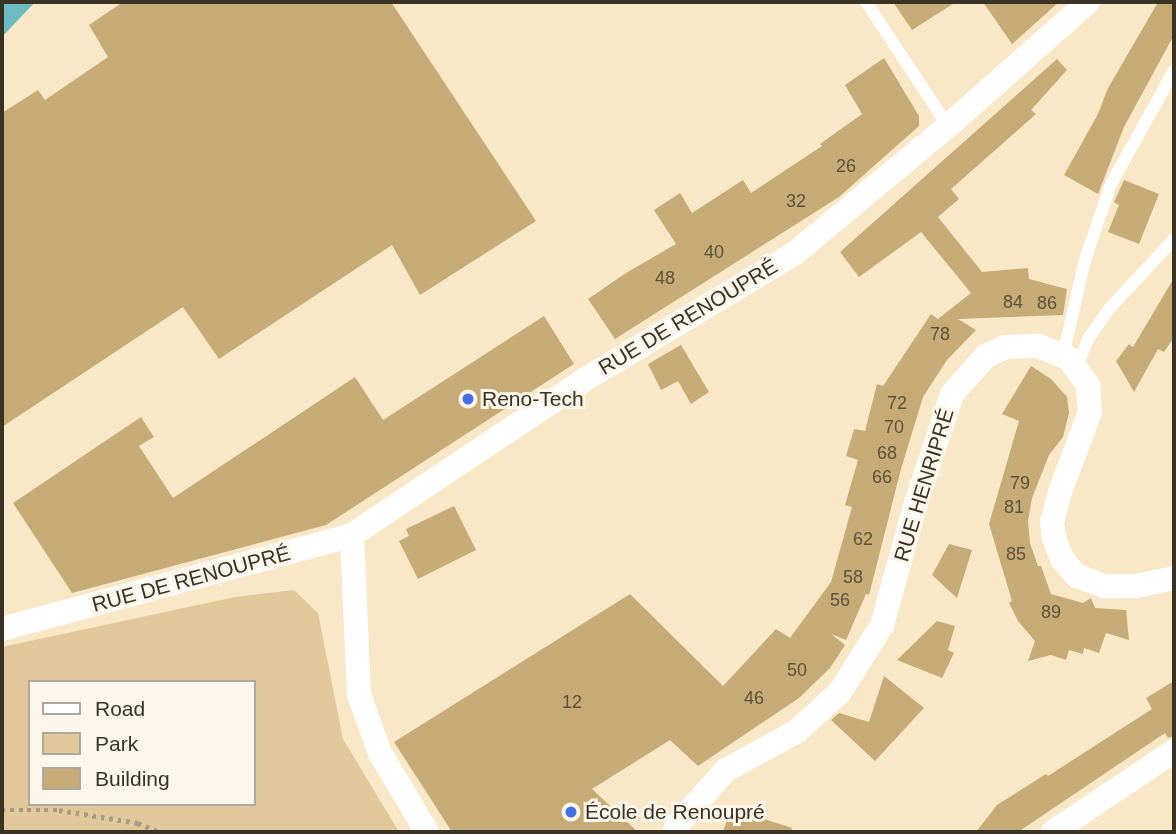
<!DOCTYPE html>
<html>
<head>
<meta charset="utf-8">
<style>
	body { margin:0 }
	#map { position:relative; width:1176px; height:834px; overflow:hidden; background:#f9e8c8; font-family:Helvetica,sans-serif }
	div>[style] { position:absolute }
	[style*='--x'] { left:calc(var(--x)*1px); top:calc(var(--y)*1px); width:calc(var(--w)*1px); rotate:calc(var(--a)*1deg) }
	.green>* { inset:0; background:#e0c89a }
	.water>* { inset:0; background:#6ebbc4 }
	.building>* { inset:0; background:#c7ab76 }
	.path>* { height:4.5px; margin-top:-2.25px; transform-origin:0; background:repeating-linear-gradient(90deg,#a79b83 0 3.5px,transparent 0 8.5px) }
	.lane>* { height:12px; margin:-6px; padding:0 6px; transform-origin:6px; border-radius:6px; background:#fff }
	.street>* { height:24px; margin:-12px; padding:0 12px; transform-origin:12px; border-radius:12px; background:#fff }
	.dots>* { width:19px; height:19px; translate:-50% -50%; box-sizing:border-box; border:4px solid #fdf6ea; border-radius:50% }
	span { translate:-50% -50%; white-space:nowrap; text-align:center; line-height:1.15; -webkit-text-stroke:6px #fdf6ea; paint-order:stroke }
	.number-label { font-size:18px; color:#5c513a }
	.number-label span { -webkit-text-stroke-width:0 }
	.street-label { font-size:21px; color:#393326 }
	.poi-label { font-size:21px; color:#393326 }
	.left { translate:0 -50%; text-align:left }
	.frame { position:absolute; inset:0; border:4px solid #393326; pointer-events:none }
	.legend { position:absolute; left:28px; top:680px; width:228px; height:126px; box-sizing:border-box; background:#fdf6ea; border:2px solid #afa89c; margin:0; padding:9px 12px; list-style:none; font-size:21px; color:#393326 }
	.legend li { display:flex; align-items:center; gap:14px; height:35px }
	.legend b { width:35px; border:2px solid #afa89c }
</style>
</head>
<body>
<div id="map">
	<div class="green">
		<div style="clip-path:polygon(evenodd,294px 590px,318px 613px,343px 739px,399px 832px,2px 832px,2px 647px,235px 597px,294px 590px,30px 682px,254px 682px,254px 804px,30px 804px,30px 682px)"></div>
	</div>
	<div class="water">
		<div style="clip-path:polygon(2px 2px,35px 2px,2px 37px)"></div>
	</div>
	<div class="building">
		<div style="clip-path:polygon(123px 2px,391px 2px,536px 221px,420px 295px,392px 245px,219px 359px,183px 307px,2px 427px,2px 113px,38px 90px,45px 100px,108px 57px,89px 25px)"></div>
		<div style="clip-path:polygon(893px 2px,956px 2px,912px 30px)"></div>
		<div style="clip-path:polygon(983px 2px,1059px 2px,1012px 44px)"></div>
		<div style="clip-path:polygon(1158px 2px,1174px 2px,1174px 35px,1124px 127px,1098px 194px,1064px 175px,1098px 114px,1107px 90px)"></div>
		<div style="clip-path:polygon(884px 58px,919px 116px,919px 126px,839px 197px,615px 339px,588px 299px,626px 273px,676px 244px,654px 210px,680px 193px,692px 213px,743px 180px,751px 193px,822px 146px,820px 144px,862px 114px,845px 85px)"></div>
		<div style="clip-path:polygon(1057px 59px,1067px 70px,1031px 110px,1036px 114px,951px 189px,959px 199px,938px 217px,982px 272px,1028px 268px,1029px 279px,1067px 289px,1063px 315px,958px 319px,976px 330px,947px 360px,923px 397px,901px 469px,869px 595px,866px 594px,846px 640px,831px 634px,845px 645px,830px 668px,799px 698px,698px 766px,670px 740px,592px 789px,638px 832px,452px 832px,394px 742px,630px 594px,723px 686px,776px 629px,790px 638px,831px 582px,852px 507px,845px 505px,858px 460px,846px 456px,854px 429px,865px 431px,877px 384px,883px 386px,931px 314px,938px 319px,971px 293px,921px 232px,859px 277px,840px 252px)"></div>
		<div style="clip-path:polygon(1124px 180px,1159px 194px,1139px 244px,1108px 232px,1119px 205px,1114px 202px)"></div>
		<div style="clip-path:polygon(1174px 278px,1174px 337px,1164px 352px,1158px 349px,1134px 392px,1116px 361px,1129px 344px,1133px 347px)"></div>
		<div style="clip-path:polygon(544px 316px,574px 364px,326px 525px,72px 593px,13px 503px,141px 417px,154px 437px,139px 446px,173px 498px,355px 377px,383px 420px)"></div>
		<div style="clip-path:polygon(681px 345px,709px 392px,691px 404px,678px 381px,661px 390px,648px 364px)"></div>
		<div style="clip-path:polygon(1031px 366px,1051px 379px,1067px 397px,1069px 413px,1063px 437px,1049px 455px,1032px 498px,1028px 521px,1030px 543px,1038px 566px,1041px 566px,1051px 594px,1083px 603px,1091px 598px,1095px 608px,1126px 610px,1129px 640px,1106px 633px,1099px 653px,1084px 648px,1083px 654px,1069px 650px,1066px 660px,1051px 655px,1028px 661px,1035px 641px,1018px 621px,1009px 603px,1012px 601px,989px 524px,1019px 421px,1002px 414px)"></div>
		<div style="clip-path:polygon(454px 506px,476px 550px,418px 579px,399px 541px,409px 536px,406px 529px)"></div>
		<div style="clip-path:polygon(949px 544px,972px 550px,957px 598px,932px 575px)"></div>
		<div style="clip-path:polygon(937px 621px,955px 626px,948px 650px,954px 653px,942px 678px,897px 660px)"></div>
		<div style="clip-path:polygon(884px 676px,924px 708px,875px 761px,831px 720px,839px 713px,869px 722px)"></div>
		<div style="clip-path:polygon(1174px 681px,1174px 736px,1168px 738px,1165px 733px,1018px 832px,976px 832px,997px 805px,1046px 774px,1048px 776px,1152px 709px,1146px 698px)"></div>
		<div style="clip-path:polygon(731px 808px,792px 828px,791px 832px,723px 832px)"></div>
	</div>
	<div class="path">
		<div style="--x:2;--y:810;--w:57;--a:0"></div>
		<div style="--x:59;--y:810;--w:80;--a:9.3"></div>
		<div style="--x:138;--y:823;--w:23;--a:23"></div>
	</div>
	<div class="lane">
		<div style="--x:866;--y:2;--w:149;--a:56.5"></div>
		<div style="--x:1063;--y:356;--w:98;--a:-77.1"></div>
		<div style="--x:1085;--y:260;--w:80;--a:-71.1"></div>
		<div style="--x:1111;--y:184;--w:129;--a:-60.9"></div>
		<div style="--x:1076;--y:369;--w:32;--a:-68"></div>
		<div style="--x:1088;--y:339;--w:37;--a:-55"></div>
		<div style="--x:1109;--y:309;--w:96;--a:-47.1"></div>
	</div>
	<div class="street">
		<div style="--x:352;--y:535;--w:160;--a:87.5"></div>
		<div style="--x:359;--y:695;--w:62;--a:70.1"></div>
		<div style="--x:380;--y:753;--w:92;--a:59.3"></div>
		<div style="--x:2;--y:629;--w:362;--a:-15"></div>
		<div style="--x:352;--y:535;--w:279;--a:-33.7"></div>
		<div style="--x:584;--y:380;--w:246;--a:-31"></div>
		<div style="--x:795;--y:253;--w:199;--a:-39.7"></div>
		<div style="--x:948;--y:126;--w:187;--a:-41.5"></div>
		<div style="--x:675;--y:832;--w:7;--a:-74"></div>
		<div style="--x:677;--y:825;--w:74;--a:-48.3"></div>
		<div style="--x:726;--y:770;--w:80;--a:-28.5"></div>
		<div style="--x:796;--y:732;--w:59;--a:-42.3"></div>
		<div style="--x:840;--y:692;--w:79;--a:-57.9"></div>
		<div style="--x:882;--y:625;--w:130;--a:-74.4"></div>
		<div style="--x:917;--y:500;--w:112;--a:-71.7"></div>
		<div style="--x:952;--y:394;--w:51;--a:-48.2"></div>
		<div style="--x:986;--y:356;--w:21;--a:-25"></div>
		<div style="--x:1005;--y:347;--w:33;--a:-2"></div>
		<div style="--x:1038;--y:346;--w:32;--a:22"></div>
		<div style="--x:1068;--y:358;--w:34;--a:53"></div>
		<div style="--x:1088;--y:385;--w:27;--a:86"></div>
		<div style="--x:1090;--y:412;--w:85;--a:110.6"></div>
		<div style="--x:1060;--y:492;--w:31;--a:105"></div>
		<div style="--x:1052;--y:522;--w:16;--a:83"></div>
		<div style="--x:1054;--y:538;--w:22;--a:69"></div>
		<div style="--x:1062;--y:559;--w:23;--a:49"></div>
		<div style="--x:1077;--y:576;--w:30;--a:20"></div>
		<div style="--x:1105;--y:586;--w:31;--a:0"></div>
		<div style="--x:1136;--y:586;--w:39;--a:-12"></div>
		<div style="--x:1053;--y:832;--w:146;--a:-33.8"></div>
	</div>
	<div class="dots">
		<div style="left:468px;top:399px;background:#4671e4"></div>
		<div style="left:571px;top:812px;background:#4671e4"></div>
	</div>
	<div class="number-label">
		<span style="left:846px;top:166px">26</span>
		<span style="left:796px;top:201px">32</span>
		<span style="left:714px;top:252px">40</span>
		<span style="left:665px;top:278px">48</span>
		<span style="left:1013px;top:302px">84</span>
		<span style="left:1047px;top:303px">86</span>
		<span style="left:940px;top:334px">78</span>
		<span style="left:897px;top:403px">72</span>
		<span style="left:894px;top:427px">70</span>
		<span style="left:887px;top:453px">68</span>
		<span style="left:882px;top:477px">66</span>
		<span style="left:1020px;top:483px">79</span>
		<span style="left:1014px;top:507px">81</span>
		<span style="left:863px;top:539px">62</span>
		<span style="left:1016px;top:554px">85</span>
		<span style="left:853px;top:577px">58</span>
		<span style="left:840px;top:600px">56</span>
		<span style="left:1051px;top:612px">89</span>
		<span style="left:797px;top:670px">50</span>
		<span style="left:754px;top:698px">46</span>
		<span style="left:572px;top:702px">12</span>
	</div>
	<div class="street-label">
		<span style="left:688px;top:317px;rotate:-31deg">RUE DE RENOUPRÉ</span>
		<span style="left:924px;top:485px;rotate:-73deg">RUE HENRIPRÉ</span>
		<span style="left:191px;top:579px;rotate:-15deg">RUE DE RENOUPRÉ</span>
	</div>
	<div class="poi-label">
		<span class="left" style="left:482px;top:399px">Reno-Tech</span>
		<span class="left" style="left:585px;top:812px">École de Renoupré</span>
	</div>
	<div class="frame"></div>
	<ul class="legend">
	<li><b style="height:9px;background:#fff"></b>Road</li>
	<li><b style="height:19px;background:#e0c89a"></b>Park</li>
	<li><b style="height:19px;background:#c7ab76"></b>Building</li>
	</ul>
</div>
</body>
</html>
